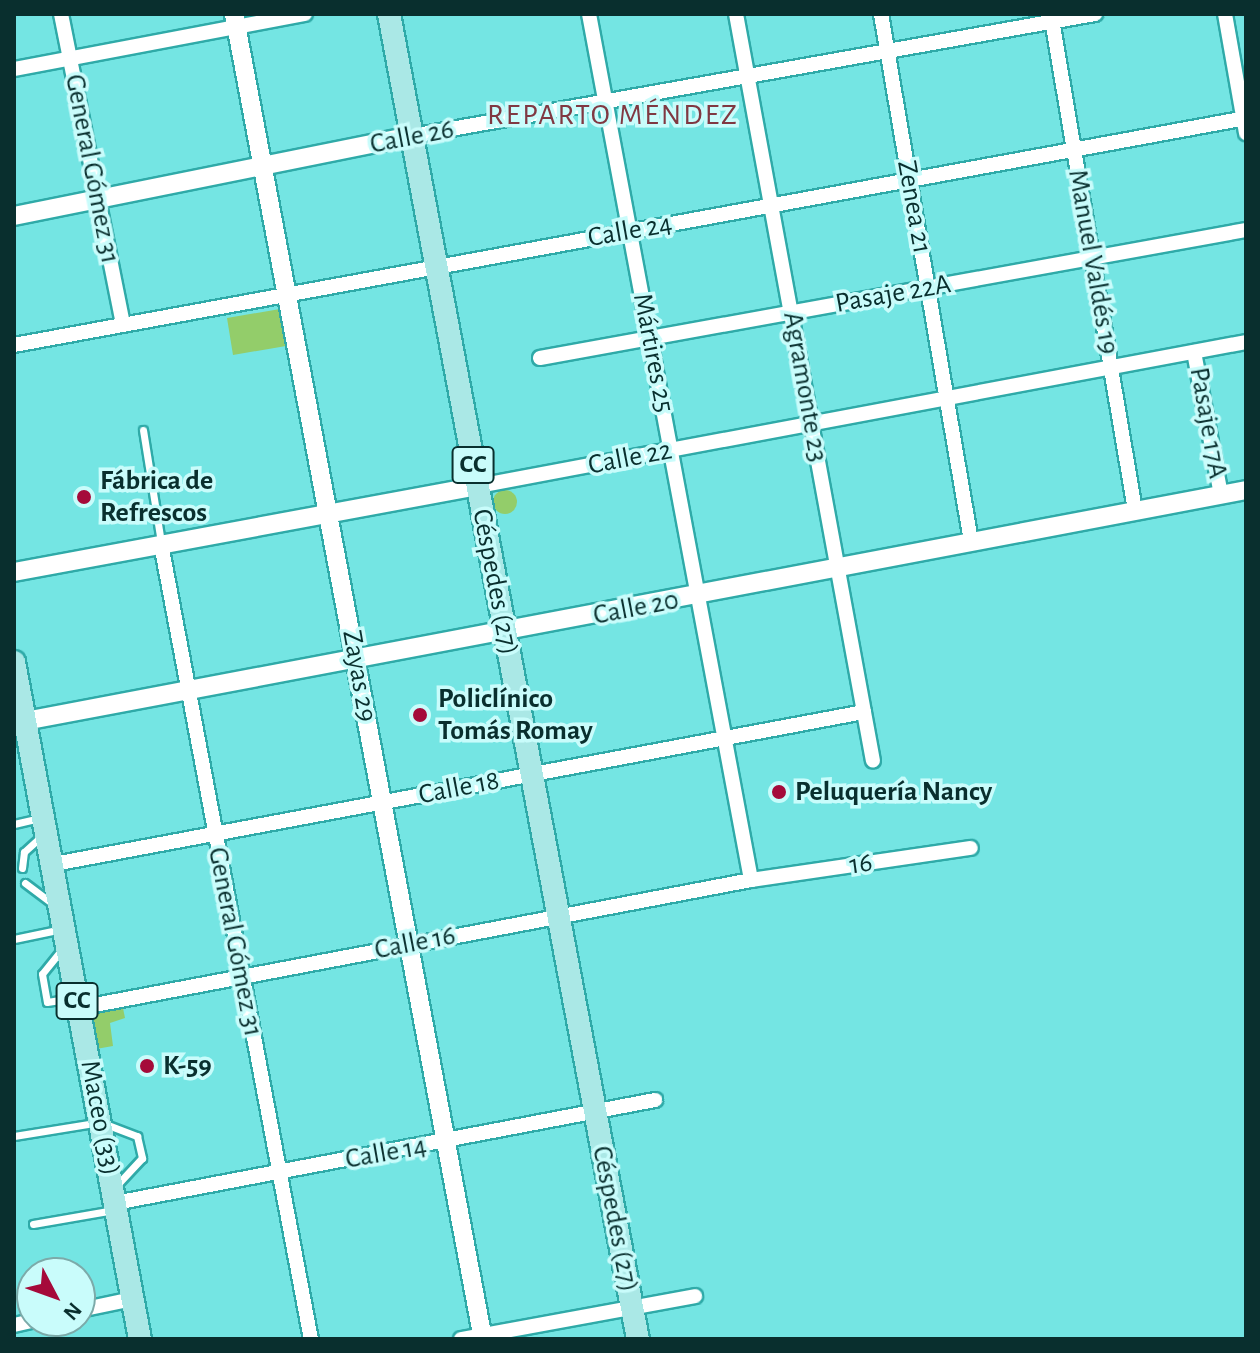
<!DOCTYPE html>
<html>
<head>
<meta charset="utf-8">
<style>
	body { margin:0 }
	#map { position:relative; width:1260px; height:1353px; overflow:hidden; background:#74e5e3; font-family:"Alegreya Sans",sans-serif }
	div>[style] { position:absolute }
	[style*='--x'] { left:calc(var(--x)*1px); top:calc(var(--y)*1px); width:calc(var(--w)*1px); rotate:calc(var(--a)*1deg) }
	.green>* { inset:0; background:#93cd6a }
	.round { border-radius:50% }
	.roads { filter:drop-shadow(2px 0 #2faaa8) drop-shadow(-2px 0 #2faaa8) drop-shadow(0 2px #2faaa8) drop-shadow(0 -2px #2faaa8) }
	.service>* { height:7px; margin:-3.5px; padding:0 3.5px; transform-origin:3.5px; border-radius:3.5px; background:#fff }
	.minor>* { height:14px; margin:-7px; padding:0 7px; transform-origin:7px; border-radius:7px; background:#fff }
	.tertiary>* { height:18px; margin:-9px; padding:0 9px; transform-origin:9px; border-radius:9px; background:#fff }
	.primary>* { height:22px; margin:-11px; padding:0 11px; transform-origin:11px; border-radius:11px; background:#aae8e6 }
	.dots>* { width:22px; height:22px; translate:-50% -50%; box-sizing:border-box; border:4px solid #c9fcfb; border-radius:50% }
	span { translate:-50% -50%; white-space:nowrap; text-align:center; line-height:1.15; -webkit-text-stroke:7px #c9fcfb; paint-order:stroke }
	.shield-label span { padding:2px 6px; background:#c9fcfb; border:2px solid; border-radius:6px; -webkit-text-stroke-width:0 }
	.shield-label { font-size:26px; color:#092f2e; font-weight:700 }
	.street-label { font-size:28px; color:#092f2e }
	.poi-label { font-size:28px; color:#092f2e; font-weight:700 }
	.left { translate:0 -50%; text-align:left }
	.neighbourhood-label { font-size:30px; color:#803842; letter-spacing:2px }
	.frame { position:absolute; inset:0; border:16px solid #092f2e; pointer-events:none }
	.north { position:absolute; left:16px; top:1257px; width:80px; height:80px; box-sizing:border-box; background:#c9fcfb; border:2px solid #7caaa9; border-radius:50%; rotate:131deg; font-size:22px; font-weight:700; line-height:32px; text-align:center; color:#092f2e }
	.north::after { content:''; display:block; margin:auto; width:28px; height:36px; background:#a50a3a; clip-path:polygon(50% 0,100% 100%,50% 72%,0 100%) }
</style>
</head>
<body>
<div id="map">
	<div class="green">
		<div style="clip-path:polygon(280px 309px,286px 346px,233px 355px,227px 318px)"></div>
		<div class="round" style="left:493px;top:490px;width:24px;height:24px"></div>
		<div style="clip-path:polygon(123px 1008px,125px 1018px,110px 1023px,113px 1046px,96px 1049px,90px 1015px)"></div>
	</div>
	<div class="roads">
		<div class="service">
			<div style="--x:143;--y:430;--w:113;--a:80.9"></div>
			<div style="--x:14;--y:824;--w:26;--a:-13"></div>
			<div style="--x:22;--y:868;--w:16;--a:-83"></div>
			<div style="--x:24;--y:852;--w:24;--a:-42"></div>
			<div style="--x:25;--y:883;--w:35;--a:37"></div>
			<div style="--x:14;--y:939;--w:49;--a:-11.8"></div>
			<div style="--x:63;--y:948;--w:33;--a:129"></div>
			<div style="--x:42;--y:974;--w:28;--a:80"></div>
			<div style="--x:47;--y:1002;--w:26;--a:-9"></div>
			<div style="--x:14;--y:1136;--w:87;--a:-9.2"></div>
			<div style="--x:100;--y:1122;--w:40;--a:21"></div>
			<div style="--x:137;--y:1136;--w:23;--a:77"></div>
			<div style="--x:142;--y:1158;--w:37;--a:133"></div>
			<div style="--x:33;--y:1224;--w:82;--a:-9.8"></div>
		</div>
		<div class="minor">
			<div style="--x:61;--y:14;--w:317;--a:78.7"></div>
			<div style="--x:589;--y:14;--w:881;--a:79.4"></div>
			<div style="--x:736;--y:14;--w:759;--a:79.61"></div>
			<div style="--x:881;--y:14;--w:535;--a:80.31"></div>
			<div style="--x:1051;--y:14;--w:503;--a:80.39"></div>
			<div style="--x:1225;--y:14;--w:121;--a:80"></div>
			<div style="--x:14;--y:69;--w:296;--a:-10.7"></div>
			<div style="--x:412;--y:136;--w:694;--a:-10.13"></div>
			<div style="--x:14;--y:345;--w:1253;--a:-10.44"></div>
			<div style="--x:1194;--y:352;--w:146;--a:79.3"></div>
			<div style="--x:540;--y:358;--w:718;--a:-10.28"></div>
			<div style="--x:478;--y:486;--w:781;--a:-10.62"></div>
			<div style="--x:161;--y:544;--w:809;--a:79.32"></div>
			<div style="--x:54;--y:864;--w:824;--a:-10.63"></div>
			<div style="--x:79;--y:1008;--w:684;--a:-10.78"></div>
			<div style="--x:751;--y:880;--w:222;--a:-8.3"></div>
			<div style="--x:115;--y:1203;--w:550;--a:-10.8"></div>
			<div style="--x:80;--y:1310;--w:53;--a:-11.9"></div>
			<div style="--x:14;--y:1325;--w:18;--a:-13"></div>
			<div style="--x:461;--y:1339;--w:238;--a:-10.4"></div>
		</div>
		<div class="tertiary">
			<div style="--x:234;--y:14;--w:1348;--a:79.36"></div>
			<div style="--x:14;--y:216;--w:406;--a:-11.4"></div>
			<div style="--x:14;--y:572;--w:472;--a:-10.5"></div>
			<div style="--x:25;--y:721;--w:1243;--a:-10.71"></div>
		</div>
		<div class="primary">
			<div style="--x:389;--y:14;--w:1348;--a:79.36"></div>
			<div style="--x:14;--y:662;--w:689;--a:79.46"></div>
		</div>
	</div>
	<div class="dots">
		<div style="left:84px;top:497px;background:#a50a3a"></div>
		<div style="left:420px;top:715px;background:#a50a3a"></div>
		<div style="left:779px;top:792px;background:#a50a3a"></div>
		<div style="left:147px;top:1066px;background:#a50a3a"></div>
	</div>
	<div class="shield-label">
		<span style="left:473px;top:465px">CC</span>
		<span style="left:77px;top:1001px">CC</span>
	</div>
	<div class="street-label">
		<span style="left:412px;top:137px;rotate:-11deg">Calle 26</span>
		<span style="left:92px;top:169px;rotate:79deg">General Gómez 31</span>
		<span style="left:914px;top:207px;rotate:80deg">Zenea 21</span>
		<span style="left:630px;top:231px;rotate:-10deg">Calle 24</span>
		<span style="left:1093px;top:262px;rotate:80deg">Manuel Valdés 19</span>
		<span style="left:893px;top:294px;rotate:-10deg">Pasaje 22A</span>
		<span style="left:653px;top:353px;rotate:79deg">Mártires 25</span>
		<span style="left:805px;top:387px;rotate:80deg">Agramonte 23</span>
		<span style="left:1208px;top:423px;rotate:80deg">Pasaje 17A</span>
		<span style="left:630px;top:458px;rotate:-11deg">Calle 22</span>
		<span style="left:495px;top:582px;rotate:79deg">Céspedes (27)</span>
		<span style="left:636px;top:608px;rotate:-11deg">Calle 20</span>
		<span style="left:359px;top:676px;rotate:80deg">Zayas 29</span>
		<span style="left:459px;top:788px;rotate:-11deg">Calle 18</span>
		<span style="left:861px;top:864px;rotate:-8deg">16</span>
		<span style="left:235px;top:942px;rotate:79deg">General Gómez 31</span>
		<span style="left:415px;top:943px;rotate:-11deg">Calle 16</span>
		<span style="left:100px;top:1118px;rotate:79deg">Maceo (33)</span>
		<span style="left:386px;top:1153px;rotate:-10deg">Calle 14</span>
		<span style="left:615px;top:1219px;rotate:79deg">Céspedes (27)</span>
	</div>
	<div class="poi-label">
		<span class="left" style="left:100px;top:497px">Fábrica de<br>Refrescos</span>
		<span class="left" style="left:438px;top:715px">Policlínico<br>Tomás Romay</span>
		<span class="left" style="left:795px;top:792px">Peluquería Nancy</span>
		<span class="left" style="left:163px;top:1066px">K-59</span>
	</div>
	<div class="neighbourhood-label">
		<span style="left:613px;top:115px">REPARTO MÉNDEZ</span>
	</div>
	<div class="frame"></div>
	<div class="north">N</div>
</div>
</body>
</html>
